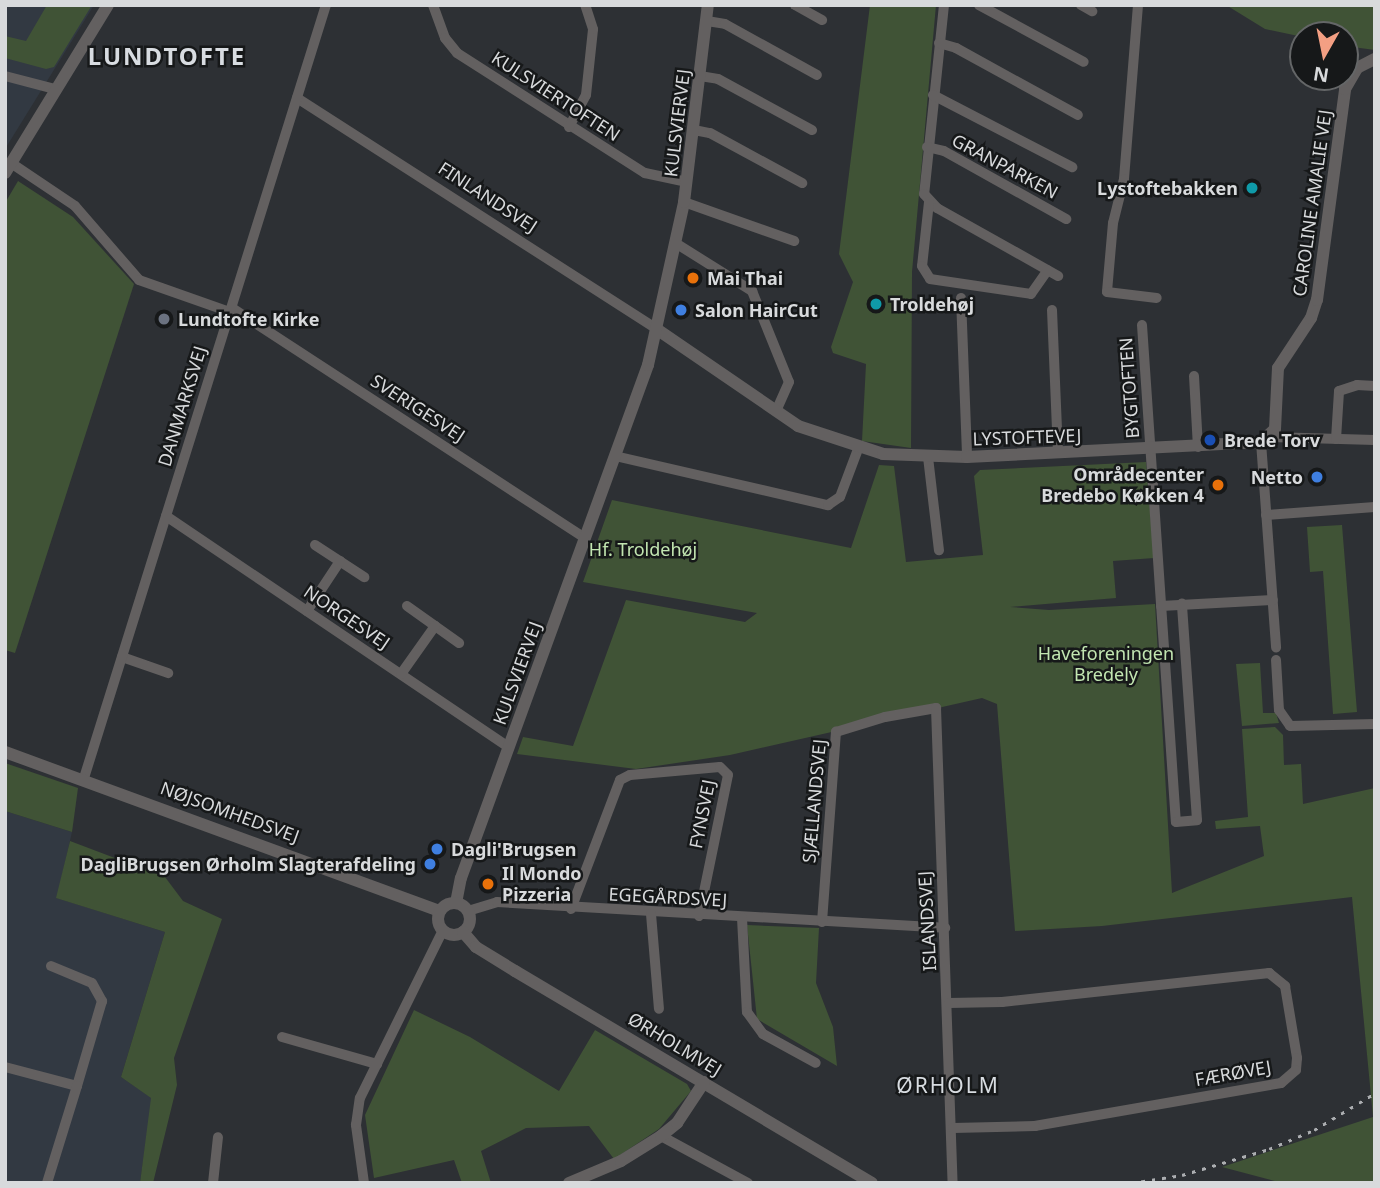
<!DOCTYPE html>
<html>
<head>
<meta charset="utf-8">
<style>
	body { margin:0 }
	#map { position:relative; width:1380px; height:1188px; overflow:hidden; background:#2d3034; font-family:"Noto Sans",sans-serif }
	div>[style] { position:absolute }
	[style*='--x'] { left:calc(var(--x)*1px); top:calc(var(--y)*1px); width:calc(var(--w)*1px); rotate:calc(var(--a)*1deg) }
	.built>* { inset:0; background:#323942 }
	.green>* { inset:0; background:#405336 }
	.minor>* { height:10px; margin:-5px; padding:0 5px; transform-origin:5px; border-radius:5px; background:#636060 }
	.tertiary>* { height:12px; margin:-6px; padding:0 6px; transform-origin:6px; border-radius:6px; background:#636060 }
	.tertiary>.ring { margin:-6px; padding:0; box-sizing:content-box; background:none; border:12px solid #636060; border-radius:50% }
	.rail>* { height:2.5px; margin-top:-1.25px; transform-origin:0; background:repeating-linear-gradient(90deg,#acaeb1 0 3.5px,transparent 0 10.5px) }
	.dots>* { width:19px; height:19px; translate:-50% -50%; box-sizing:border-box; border:4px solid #161819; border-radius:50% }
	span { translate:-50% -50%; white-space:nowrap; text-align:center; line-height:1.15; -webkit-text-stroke:5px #161819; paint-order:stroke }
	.street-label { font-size:18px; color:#d8dadc }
	.poi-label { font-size:18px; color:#d8dadc; font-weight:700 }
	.right { translate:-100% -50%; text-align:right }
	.left { translate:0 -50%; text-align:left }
	.park-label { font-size:18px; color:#c2e6b1 }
	.quarter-label { font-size:21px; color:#d8dce1; letter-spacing:2px }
	.district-label { font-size:24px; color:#d8dce1; font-weight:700; letter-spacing:2px }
	.frame { position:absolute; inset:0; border:7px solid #d8dadc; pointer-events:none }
	.north { position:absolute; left:1289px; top:21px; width:70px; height:70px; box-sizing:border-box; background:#161819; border:2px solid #646667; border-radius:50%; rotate:189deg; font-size:19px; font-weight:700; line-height:28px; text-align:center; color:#d8dadc }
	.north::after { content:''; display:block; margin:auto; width:24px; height:32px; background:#f39f83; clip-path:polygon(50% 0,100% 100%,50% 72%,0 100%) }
</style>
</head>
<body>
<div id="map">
	<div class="built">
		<div style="clip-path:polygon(5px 5px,94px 5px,5px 149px)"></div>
		<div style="clip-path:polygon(5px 811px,72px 832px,57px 898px,165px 932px,121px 1077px,152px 1098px,140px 1183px,5px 1183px)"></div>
	</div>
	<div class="green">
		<div style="clip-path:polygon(47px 5px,92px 5px,54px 67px,46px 69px,5px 58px,5px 36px,26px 41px)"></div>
		<div style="clip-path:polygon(870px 5px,936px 5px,912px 272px,911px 448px,862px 441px,866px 364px,833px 353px,831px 347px,853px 282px,839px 254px)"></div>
		<div style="clip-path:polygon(1226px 5px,1375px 5px,1375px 50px,1345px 46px,1345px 35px,1303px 37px,1265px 29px)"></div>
		<div style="clip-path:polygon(18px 181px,73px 217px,134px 284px,15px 653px,5px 650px,5px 203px)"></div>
		<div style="clip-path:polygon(1146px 462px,1154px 558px,1113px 561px,1116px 598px,1010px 607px,1049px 610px,1155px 604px,1172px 893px,1264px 856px,1260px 826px,1216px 829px,1215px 821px,1248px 817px,1242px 729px,1275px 727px,1283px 735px,1284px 765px,1301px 764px,1303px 804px,1375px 788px,1375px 1183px,1282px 1183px,1222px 1167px,1373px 1117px,1352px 897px,1102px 926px,1015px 931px,997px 704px,982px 698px,730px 755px,636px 769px,517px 754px,523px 737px,573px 746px,626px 600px,745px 622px,757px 613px,583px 582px,612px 500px,851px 548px,879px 465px,894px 466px,906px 562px,983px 555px,974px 476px,980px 470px)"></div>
		<div style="clip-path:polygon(1342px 525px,1357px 712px,1333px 714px,1323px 571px,1310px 572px,1307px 527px)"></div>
		<div style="clip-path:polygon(1260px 663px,1263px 713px,1276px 713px,1279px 723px,1242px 726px,1236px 664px)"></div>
		<div style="clip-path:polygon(5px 763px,78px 788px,72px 832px,5px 811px)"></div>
		<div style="clip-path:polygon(70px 841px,165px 877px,183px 901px,222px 919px,174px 1058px,177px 1085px,153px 1183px,140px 1183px,151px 1098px,121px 1077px,165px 932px,56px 898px)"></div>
		<div style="clip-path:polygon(747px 925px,819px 928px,816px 983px,833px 1027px,837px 1066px,757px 1019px)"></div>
		<div style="clip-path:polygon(414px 1010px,470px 1037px,559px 1091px,595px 1030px,687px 1084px,691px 1091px,659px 1129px,614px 1159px,589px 1126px,526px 1128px,481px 1151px,491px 1183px,462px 1183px,454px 1160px,374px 1178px,365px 1115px)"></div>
	</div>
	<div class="minor">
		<div style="--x:433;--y:5;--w:35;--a:70"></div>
		<div style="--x:445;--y:38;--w:19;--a:51"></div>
		<div style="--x:457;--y:53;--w:223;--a:32.6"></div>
		<div style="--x:645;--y:173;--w:43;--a:12.1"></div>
		<div style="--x:795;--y:5;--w:31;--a:29"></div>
		<div style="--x:944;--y:5;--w:190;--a:96"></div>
		<div style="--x:924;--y:194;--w:19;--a:47"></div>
		<div style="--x:937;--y:208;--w:139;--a:29.3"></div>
		<div style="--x:979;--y:5;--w:119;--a:28.5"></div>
		<div style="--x:1081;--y:5;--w:13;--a:29"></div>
		<div style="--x:1138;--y:5;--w:175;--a:94.6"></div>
		<div style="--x:1124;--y:179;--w:45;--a:104"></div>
		<div style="--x:1113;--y:223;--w:69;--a:95"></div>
		<div style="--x:1107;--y:292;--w:50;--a:6.8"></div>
		<div style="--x:707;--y:21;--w:18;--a:9"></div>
		<div style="--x:725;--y:24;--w:105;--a:29"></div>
		<div style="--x:939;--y:43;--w:18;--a:16"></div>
		<div style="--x:956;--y:48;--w:139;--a:28.8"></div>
		<div style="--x:5;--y:76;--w:52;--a:14.6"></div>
		<div style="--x:700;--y:76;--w:18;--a:9"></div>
		<div style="--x:718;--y:79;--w:107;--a:28.5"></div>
		<div style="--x:933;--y:95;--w:157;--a:27.4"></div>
		<div style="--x:297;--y:98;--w:429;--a:32.7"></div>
		<div style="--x:569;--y:127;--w:36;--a:-62"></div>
		<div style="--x:586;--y:95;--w:66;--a:-83.9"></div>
		<div style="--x:593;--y:29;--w:25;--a:-108"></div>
		<div style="--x:694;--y:130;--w:16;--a:11"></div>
		<div style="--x:710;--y:133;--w:105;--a:28.5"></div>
		<div style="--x:927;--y:147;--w:17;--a:13"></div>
		<div style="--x:944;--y:151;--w:140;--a:29.1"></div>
		<div style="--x:11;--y:163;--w:77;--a:33.9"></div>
		<div style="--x:75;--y:206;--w:98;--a:49.1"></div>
		<div style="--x:139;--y:280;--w:96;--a:19.4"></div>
		<div style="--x:684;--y:202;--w:117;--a:19.5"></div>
		<div style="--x:929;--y:202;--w:64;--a:96.2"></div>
		<div style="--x:922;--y:266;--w:15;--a:58"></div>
		<div style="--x:930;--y:279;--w:102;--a:8.4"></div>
		<div style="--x:1031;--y:294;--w:29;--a:-55"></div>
		<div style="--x:677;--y:244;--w:89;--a:32.1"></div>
		<div style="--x:752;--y:291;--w:98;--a:67.9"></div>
		<div style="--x:789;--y:382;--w:32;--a:114"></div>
		<div style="--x:961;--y:298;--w:159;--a:87.8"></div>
		<div style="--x:232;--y:308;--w:421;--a:33.1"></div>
		<div style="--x:1052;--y:310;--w:143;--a:87.6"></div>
		<div style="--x:1142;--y:325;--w:498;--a:86.1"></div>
		<div style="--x:1176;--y:822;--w:21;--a:-5"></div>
		<div style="--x:1197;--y:820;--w:217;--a:-94"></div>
		<div style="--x:1194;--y:376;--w:71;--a:86.8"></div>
		<div style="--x:1270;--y:437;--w:105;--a:1.6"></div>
		<div style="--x:1336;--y:439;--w:48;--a:-86.4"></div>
		<div style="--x:1339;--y:391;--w:19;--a:-18"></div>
		<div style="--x:1357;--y:385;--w:18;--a:3"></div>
		<div style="--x:1261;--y:442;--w:206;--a:85.8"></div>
		<div style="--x:615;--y:456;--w:219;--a:13"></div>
		<div style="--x:828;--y:505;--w:14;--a:-34"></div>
		<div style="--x:840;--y:497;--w:51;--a:-69.4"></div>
		<div style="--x:928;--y:457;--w:94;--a:83.3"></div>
		<div style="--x:1266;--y:515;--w:109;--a:-4.2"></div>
		<div style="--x:166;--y:516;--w:414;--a:34"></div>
		<div style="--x:315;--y:545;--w:59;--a:33.1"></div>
		<div style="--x:407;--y:606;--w:64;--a:35.4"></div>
		<div style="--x:1161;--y:606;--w:112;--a:-3.1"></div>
		<div style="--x:307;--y:611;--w:60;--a:-56.6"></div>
		<div style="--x:122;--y:657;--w:49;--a:19.2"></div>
		<div style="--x:1276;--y:660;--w:50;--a:86.6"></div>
		<div style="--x:1279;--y:710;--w:19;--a:55"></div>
		<div style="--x:1290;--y:726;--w:85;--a:-1.3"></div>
		<div style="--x:401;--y:674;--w:59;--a:-54.7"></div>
		<div style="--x:84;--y:778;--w:810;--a:-72.62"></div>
		<div style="--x:571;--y:909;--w:138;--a:-69.2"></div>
		<div style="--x:620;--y:780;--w:11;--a:-27"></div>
		<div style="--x:630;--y:775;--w:90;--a:-5.1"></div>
		<div style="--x:720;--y:767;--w:11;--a:45"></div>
		<div style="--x:728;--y:775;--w:144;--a:101.6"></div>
		<div style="--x:468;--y:911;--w:30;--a:-17"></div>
		<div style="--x:497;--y:902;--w:449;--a:3.3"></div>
		<div style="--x:651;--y:914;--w:95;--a:85.2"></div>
		<div style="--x:742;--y:918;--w:94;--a:87"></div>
		<div style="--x:747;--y:1012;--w:27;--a:54"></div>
		<div style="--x:763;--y:1034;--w:60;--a:28.7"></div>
		<div style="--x:822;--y:922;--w:191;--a:-85.8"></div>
		<div style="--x:836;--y:732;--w:51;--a:-17"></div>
		<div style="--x:885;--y:717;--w:52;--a:-10"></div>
		<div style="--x:936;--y:708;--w:475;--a:88"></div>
		<div style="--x:51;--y:966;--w:44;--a:22.5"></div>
		<div style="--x:92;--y:983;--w:21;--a:61"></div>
		<div style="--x:102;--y:1001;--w:89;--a:106.4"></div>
		<div style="--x:949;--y:1003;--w:53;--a:-1.1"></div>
		<div style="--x:1002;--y:1002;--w:269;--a:-6.2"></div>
		<div style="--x:1269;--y:973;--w:21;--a:39"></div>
		<div style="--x:1285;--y:986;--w:73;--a:80.5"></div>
		<div style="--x:1297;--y:1058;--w:12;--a:95"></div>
		<div style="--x:1296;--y:1070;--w:20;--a:139"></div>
		<div style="--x:1281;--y:1083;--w:250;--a:170.1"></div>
		<div style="--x:1035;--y:1126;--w:82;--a:178.6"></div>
		<div style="--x:282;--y:1037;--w:99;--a:15.9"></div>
		<div style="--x:5;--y:1067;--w:74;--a:14.8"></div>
		<div style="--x:77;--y:1086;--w:102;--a:107.2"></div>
		<div style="--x:661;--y:1136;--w:99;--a:28.4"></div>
		<div style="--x:213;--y:1183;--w:46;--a:-83.8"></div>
		<div style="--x:364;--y:1183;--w:59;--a:-97.9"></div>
		<div style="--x:356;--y:1125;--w:27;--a:-82"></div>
		<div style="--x:360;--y:1098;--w:187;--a:-63.7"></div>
	</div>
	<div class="tertiary">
		<div style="--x:5;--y:173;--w:197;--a:-58.5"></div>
		<div style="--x:658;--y:330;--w:170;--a:34.4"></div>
		<div style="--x:798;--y:426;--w:89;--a:18.2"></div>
		<div style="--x:883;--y:454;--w:84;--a:2"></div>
		<div style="--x:967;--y:457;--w:294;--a:-2.9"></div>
		<div style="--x:1261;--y:442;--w:19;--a:-43"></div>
		<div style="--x:1275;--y:429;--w:61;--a:-87.2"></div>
		<div style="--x:1278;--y:368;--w:60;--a:-56.6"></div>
		<div style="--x:1311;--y:318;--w:19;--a:-72"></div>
		<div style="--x:1317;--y:300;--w:213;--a:-82.4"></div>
		<div style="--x:1345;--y:89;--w:24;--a:-60"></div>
		<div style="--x:1357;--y:68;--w:20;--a:-27"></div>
		<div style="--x:5;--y:752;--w:463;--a:20.1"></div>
		<div style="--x:456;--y:903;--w:25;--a:-79"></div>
		<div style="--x:461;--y:878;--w:546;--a:-69.97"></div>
		<div style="--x:648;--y:365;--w:167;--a:-77.5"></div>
		<div style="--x:684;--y:202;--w:198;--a:-83.1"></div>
		<div class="ring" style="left:438px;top:903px;width:20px;height:20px"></div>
		<div style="--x:463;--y:932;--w:20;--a:49"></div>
		<div style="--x:476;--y:947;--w:46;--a:31.6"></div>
		<div style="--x:515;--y:971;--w:415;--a:30.7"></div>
		<div style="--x:569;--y:1183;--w:56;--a:-22.9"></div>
		<div style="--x:621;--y:1161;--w:47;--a:-32"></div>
		<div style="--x:661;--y:1136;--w:21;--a:-39"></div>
		<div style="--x:677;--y:1123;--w:49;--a:-56.6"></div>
	</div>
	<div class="rail">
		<div style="--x:1131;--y:1183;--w:52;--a:-8.9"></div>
		<div style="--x:1182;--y:1175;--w:91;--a:-16.6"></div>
		<div style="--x:1269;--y:1149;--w:49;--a:-22.9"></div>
		<div style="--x:1314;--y:1130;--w:71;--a:-31.2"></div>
	</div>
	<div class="dots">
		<div style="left:1252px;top:188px;background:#0f9aa8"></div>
		<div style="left:693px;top:278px;background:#e8710a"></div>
		<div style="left:876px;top:304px;background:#0f9aa8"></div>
		<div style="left:681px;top:310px;background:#3f7fe0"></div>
		<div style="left:164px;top:319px;background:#6b7280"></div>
		<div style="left:1210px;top:440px;background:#1a4fb4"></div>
		<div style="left:1317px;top:477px;background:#3f7fe0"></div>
		<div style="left:1218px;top:485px;background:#e8710a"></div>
		<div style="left:437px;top:849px;background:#3f7fe0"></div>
		<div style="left:430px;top:864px;background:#3f7fe0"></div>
		<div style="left:488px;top:884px;background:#e8710a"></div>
	</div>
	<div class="street-label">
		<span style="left:556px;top:96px;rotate:33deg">KULSVIERTOFTEN</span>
		<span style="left:677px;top:123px;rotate:-83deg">KULSVIERVEJ</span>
		<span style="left:1005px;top:166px;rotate:28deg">GRANPARKEN</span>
		<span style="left:488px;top:197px;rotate:33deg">FINLANDSVEJ</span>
		<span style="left:1312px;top:203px;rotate:-82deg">CAROLINE AMALIE VEJ</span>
		<span style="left:1129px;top:388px;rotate:-94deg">BYGTOFTEN</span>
		<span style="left:182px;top:406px;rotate:-73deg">DANMARKSVEJ</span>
		<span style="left:418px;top:408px;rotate:33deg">SVERIGESVEJ</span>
		<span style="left:1027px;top:437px;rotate:-2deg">LYSTOFTEVEJ</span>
		<span style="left:347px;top:617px;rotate:34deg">NORGESVEJ</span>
		<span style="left:517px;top:673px;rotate:-70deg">KULSVIERVEJ</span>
		<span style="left:814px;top:801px;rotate:-85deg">SJÆLLANDSVEJ</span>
		<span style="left:230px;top:812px;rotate:20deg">NØJSOMHEDSVEJ</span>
		<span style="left:702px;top:814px;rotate:-79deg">FYNSVEJ</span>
		<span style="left:668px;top:897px;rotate:3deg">EGEGÅRDSVEJ</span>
		<span style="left:927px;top:921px;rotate:-93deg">ISLANDSVEJ</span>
		<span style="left:675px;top:1044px;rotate:31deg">ØRHOLMVEJ</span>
		<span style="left:1233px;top:1073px;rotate:-10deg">FÆRØVEJ</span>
	</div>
	<div class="poi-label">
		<span class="right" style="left:1238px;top:188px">Lystoftebakken</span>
		<span class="left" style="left:707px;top:278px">Mai Thai</span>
		<span class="left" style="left:890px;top:304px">Troldehøj</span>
		<span class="left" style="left:695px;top:310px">Salon HairCut</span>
		<span class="left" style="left:178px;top:319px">Lundtofte Kirke</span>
		<span class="left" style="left:1224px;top:440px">Brede Torv</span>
		<span class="right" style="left:1204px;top:485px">Områdecenter<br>Bredebo Køkken 4</span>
		<span class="right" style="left:1303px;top:477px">Netto</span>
		<span class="left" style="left:451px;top:849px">Dagli'Brugsen</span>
		<span class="right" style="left:416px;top:864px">DagliBrugsen Ørholm Slagterafdeling</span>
		<span class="left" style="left:502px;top:884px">Il Mondo<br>Pizzeria</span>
	</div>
	<div class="park-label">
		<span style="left:643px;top:549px">Hf. Troldehøj</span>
		<span style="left:1106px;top:664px">Haveforeningen<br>Bredely</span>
	</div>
	<div class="quarter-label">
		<span style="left:948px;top:1085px">ØRHOLM</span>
	</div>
	<div class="district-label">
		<span style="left:167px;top:56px">LUNDTOFTE</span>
	</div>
	<div class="frame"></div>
	<div class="north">N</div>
</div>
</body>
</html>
